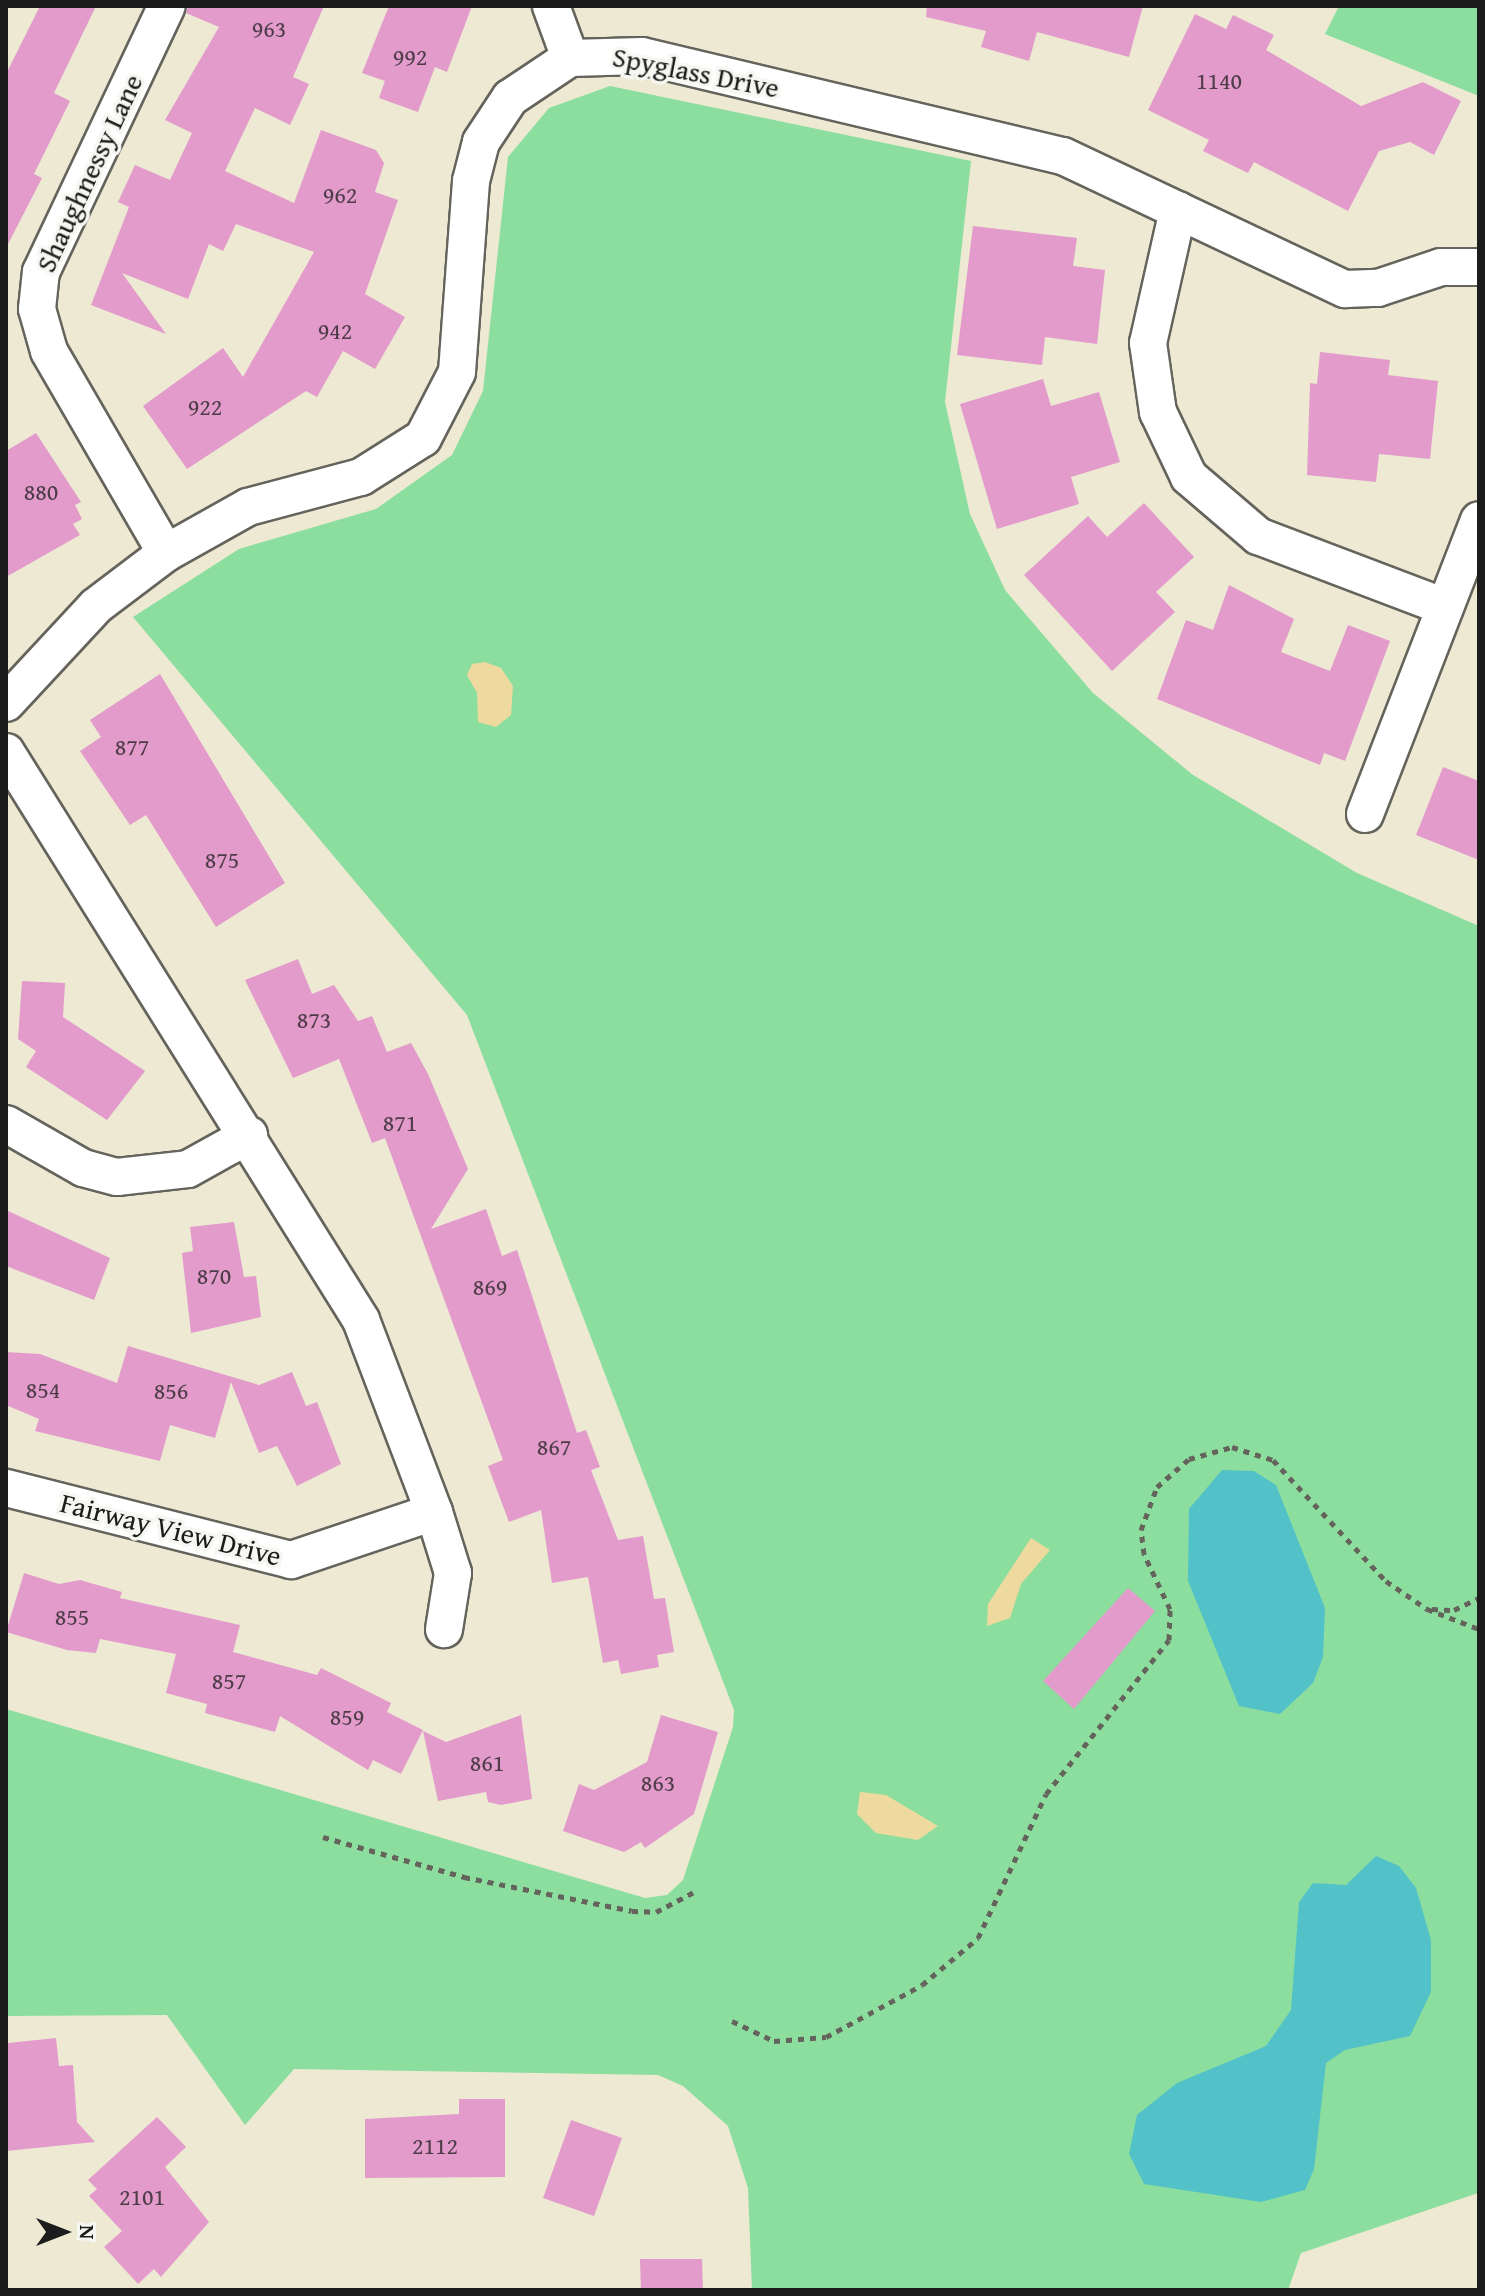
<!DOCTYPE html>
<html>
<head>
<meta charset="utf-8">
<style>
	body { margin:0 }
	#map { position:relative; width:1485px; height:2296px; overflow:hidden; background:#ede9d3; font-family:"Gentium Book Plus",serif }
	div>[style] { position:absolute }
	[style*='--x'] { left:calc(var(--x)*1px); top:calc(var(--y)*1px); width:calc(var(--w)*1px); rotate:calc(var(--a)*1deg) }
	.green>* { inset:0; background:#8bde9e }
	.sand>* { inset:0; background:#eeda9e }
	.water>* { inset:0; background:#53c1c8 }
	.building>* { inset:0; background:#e29bcb }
	.path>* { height:5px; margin-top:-2.5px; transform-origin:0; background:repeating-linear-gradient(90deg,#65645c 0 6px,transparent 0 12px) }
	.roads { filter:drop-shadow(2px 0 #65645c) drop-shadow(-2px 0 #65645c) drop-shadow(0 2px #65645c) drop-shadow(0 -2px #65645c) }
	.street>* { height:36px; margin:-18px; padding:0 18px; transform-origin:18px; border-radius:18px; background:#fff }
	span { translate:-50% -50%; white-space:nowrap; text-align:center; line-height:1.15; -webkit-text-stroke:7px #f6f6f2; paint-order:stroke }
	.number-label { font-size:24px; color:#4e3c48 }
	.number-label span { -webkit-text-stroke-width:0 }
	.street-label { font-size:28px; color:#1c1c1c }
	.frame { position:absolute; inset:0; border:8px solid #1c1c1c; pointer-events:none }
	.north { position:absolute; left:24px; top:2192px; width:80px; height:80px; -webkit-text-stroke:6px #f6f6f2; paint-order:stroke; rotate:90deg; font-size:22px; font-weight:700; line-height:32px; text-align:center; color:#1c1c1c }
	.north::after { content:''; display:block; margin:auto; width:28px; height:36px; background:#1c1c1c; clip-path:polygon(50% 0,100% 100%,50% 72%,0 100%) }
</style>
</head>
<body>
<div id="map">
	<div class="green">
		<div style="clip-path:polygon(1339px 6px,1479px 6px,1479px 96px,1325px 34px)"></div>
		<div style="clip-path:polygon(610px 86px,971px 161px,945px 402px,970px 514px,1005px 590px,1093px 693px,1193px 775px,1357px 873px,1479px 926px,1478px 2193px,1301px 2253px,1288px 2290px,752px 2290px,748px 2188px,728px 2126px,683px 2086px,658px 2075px,294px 2069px,245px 2125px,167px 2015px,6px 2016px,6px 1709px,645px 1898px,667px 1895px,683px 1880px,733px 1727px,734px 1710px,467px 1015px,133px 617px,239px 549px,376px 509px,452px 455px,483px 391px,508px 157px,549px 108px)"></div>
	</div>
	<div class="sand">
		<div style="clip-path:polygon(485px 662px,501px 668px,513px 686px,511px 715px,496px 727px,478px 722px,477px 693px,467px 675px,472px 664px)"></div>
		<div style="clip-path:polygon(1031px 1538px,1050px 1550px,1021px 1584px,1010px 1618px,987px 1626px,988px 1604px)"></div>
		<div style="clip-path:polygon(860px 1792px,886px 1795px,938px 1826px,918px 1840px,876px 1833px,857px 1814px)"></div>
	</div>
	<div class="water">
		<div style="clip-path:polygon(1222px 1470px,1254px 1471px,1276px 1485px,1325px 1608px,1323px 1657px,1313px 1683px,1280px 1714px,1239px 1706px,1188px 1581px,1189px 1509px)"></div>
		<div style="clip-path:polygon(1376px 1856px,1399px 1866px,1416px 1888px,1431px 1940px,1431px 1992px,1410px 2036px,1345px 2050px,1326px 2063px,1314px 2169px,1305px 2190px,1261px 2202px,1144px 2184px,1129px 2154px,1137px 2115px,1177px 2083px,1266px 2046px,1291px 2010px,1299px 1902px,1313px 1883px,1346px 1885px)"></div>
	</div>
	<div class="building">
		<div style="clip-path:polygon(40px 6px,96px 6px,54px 93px,70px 101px,34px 174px,42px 178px,6px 248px,6px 74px)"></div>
		<div style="clip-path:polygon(188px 6px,324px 6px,293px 77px,309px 84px,290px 125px,255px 108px,225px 171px,294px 203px,321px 130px,376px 150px,384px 163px,375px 192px,398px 200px,365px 294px,405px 317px,375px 369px,343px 351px,317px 397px,306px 391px,187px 469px,143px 406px,223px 348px,243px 377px,314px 252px,236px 224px,223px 251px,209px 244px,188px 299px,122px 273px,166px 334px,91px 305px,129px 207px,118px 202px,135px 165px,170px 180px,192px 133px,165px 120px,219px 27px,186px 13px)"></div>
		<div style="clip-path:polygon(389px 6px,472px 6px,447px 72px,435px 67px,418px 112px,379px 98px,385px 81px,362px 73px)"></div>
		<div style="clip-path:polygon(927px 6px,1143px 6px,1129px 57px,1037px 32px,1029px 61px,981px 47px,986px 31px,926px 17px)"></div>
		<div style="clip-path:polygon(1195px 14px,1226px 29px,1233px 15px,1274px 35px,1266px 50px,1361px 106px,1423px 82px,1461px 101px,1434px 155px,1410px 142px,1379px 151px,1348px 211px,1254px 162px,1248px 173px,1203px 151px,1209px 140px,1148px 110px)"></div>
		<div style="clip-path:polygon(973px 226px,1077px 238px,1073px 266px,1105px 270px,1097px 344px,1045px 337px,1042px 365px,957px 355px)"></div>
		<div style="clip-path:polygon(1320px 352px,1390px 360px,1388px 375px,1438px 381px,1430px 459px,1379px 454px,1376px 482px,1307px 475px,1310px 383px,1317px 384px)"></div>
		<div style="clip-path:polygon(1043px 379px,1051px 406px,1099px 392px,1120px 462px,1071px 477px,1079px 504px,997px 529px,960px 404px)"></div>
		<div style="clip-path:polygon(36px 433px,81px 502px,75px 505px,82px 519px,73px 524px,80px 535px,6px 577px,6px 451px)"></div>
		<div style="clip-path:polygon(1144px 503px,1194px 557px,1156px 592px,1175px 612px,1112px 671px,1024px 575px,1088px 516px,1107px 537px)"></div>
		<div style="clip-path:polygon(1229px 585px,1294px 619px,1281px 652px,1330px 671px,1348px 625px,1390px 641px,1345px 761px,1324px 753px,1320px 765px,1157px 699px,1186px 620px,1213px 630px)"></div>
		<div style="clip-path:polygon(160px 674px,285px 883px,216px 927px,146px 815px,130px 825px,80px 751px,101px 737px,90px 720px)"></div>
		<div style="clip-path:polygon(1443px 767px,1479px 781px,1479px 860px,1416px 835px)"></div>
		<div style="clip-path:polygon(298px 959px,312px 994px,334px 985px,358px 1021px,372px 1016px,387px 1052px,411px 1043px,428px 1074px,468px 1169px,431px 1229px,486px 1209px,502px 1256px,517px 1250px,577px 1433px,586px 1430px,600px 1467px,591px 1470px,618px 1540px,643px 1536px,654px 1599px,665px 1598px,674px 1652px,657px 1655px,659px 1667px,621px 1674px,618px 1660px,603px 1663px,588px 1577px,552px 1583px,541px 1510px,509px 1522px,488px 1466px,503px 1460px,385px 1138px,372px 1143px,339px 1059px,293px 1078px,245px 980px)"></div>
		<div style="clip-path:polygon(22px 981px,65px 983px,63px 1017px,145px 1071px,107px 1120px,26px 1067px,36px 1051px,18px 1039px)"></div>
		<div style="clip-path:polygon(6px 1210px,110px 1258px,94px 1300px,6px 1266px)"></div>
		<div style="clip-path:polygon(234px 1222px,244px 1277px,256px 1276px,261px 1317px,191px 1333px,182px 1253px,193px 1251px,190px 1227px)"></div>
		<div style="clip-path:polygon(128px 1346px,259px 1385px,292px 1372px,306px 1406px,317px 1402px,341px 1464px,297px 1486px,277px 1446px,259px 1453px,231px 1382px,215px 1438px,170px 1425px,160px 1461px,35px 1431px,39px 1419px,6px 1405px,6px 1352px,40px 1354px,117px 1383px)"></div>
		<div style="clip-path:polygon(24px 1573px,59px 1584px,80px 1580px,122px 1592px,120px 1598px,240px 1625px,233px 1652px,317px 1675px,321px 1668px,391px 1703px,387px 1712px,423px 1730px,401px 1774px,373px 1760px,368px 1770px,280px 1716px,275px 1732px,205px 1713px,207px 1704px,166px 1693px,176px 1654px,100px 1639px,96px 1653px,67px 1650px,6px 1632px)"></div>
		<div style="clip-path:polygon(1128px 1588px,1155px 1611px,1074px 1709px,1043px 1681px)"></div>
		<div style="clip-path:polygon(521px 1715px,532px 1799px,501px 1805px,488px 1802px,486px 1792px,438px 1801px,423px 1731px,446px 1742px)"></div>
		<div style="clip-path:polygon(661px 1715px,718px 1732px,694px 1814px,645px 1848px,641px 1842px,624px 1852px,563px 1831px,579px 1784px,594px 1790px,647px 1762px)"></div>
		<div style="clip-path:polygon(56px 2038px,59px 2066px,73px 2065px,77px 2122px,95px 2142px,6px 2151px,8px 2043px)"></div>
		<div style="clip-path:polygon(459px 2099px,505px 2099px,505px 2177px,365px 2178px,365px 2119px,459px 2114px)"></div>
		<div style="clip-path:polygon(157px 2117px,186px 2147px,165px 2167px,209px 2222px,161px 2277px,154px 2269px,138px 2284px,104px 2247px,122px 2231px,89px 2196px,97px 2189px,88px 2180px)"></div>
		<div style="clip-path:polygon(571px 2120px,622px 2138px,594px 2216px,543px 2198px)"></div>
		<div style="clip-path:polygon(640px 2259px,702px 2259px,703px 2290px,641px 2290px)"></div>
	</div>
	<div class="path">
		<div style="--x:1432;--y:1609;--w:22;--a:3"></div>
		<div style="--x:1454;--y:1610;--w:28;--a:-26"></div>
		<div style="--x:323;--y:1837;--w:147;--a:15.8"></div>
		<div style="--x:464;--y:1877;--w:171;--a:11.4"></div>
		<div style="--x:632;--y:1911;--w:24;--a:2"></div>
		<div style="--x:656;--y:1912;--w:45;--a:-27.7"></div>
		<div style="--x:732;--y:2021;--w:47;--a:25.5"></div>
		<div style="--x:774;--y:2041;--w:52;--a:-4.4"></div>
		<div style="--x:826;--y:2037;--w:109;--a:-28.4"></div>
		<div style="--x:922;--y:1985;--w:73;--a:-40"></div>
		<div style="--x:978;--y:1938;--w:159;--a:-64.7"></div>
		<div style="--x:1046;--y:1794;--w:197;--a:-51.4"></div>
		<div style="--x:1169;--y:1640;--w:31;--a:-88"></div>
		<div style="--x:1170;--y:1609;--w:61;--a:-115.3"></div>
		<div style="--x:1144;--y:1554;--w:24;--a:-97"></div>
		<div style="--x:1141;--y:1530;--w:46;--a:-69.6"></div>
		<div style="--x:1157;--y:1487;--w:43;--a:-41.2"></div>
		<div style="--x:1189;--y:1459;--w:45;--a:-15.6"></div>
		<div style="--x:1232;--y:1447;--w:43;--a:17.6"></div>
		<div style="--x:1273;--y:1460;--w:166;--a:47"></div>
		<div style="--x:1386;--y:1581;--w:50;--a:34.3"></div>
		<div style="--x:1427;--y:1609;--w:56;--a:21"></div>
	</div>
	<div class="roads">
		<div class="street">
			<div style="--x:551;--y:6;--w:55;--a:69.9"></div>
			<div style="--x:1178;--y:210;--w:136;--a:102.7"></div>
			<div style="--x:1148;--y:343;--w:70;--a:81.8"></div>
			<div style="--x:1158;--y:412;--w:72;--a:64.5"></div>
			<div style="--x:1189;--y:477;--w:91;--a:40.5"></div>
			<div style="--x:1258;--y:536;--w:200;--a:20.8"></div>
			<div style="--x:166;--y:553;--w:233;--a:-120.1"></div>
			<div style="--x:49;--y:351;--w:44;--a:-105.9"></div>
			<div style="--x:37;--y:309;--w:37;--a:-84"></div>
			<div style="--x:41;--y:272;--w:294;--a:-64.7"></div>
			<div style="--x:6;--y:703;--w:132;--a:-47.1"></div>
			<div style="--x:96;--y:606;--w:88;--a:-37.1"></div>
			<div style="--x:166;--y:553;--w:94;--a:-29.3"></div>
			<div style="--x:248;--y:507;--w:117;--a:-14.9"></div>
			<div style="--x:361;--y:477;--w:73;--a:-32.2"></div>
			<div style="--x:423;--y:438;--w:74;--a:-62.7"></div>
			<div style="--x:457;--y:372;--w:192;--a:-85.8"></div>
			<div style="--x:471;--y:181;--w:40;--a:-75.6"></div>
			<div style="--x:481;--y:142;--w:53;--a:-56.6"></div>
			<div style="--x:510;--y:98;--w:72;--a:-33.7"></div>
			<div style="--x:570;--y:58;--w:72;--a:-1.6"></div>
			<div style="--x:642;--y:56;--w:433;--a:13.4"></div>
			<div style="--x:1063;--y:156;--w:312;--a:25.3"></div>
			<div style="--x:1345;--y:289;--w:33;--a:-2"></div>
			<div style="--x:1378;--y:288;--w:66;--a:-18.4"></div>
			<div style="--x:1441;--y:267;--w:38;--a:0"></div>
			<div style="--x:6;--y:752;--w:670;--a:57.99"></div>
			<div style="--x:361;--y:1320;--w:205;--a:69.2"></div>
			<div style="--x:434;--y:1512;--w:151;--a:161.4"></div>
			<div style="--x:291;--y:1560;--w:294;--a:-165.8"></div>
			<div style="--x:1365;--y:814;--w:315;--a:-68.8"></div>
			<div style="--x:6;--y:1124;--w:89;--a:29.7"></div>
			<div style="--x:83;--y:1168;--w:35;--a:15"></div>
			<div style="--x:117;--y:1177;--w:71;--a:-6.4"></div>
			<div style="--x:188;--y:1169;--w:70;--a:-29.1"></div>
			<div style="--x:434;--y:1512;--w:64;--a:72.7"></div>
			<div style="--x:453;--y:1573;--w:57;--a:99.1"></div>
		</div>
	</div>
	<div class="number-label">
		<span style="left:269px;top:29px">963</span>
		<span style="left:410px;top:57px">992</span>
		<span style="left:1219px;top:81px">1140</span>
		<span style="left:340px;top:195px">962</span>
		<span style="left:335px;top:331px">942</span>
		<span style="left:205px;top:407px">922</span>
		<span style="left:41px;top:492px">880</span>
		<span style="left:132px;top:747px">877</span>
		<span style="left:222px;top:860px">875</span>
		<span style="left:314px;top:1020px">873</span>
		<span style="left:400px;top:1123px">871</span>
		<span style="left:214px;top:1276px">870</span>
		<span style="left:490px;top:1287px">869</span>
		<span style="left:43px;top:1390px">854</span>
		<span style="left:171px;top:1391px">856</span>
		<span style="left:554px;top:1447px">867</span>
		<span style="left:72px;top:1617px">855</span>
		<span style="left:229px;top:1681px">857</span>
		<span style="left:347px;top:1717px">859</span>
		<span style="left:487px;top:1763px">861</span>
		<span style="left:658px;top:1783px">863</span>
		<span style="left:435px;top:2146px">2112</span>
		<span style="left:142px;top:2197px">2101</span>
	</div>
	<div class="street-label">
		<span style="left:696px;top:72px;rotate:11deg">Spyglass Drive</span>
		<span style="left:89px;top:173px;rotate:-65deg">Shaughnessy Lane</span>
		<span style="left:171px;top:1529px;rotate:14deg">Fairway View Drive</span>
	</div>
	<div class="frame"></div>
	<div class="north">N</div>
</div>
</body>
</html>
